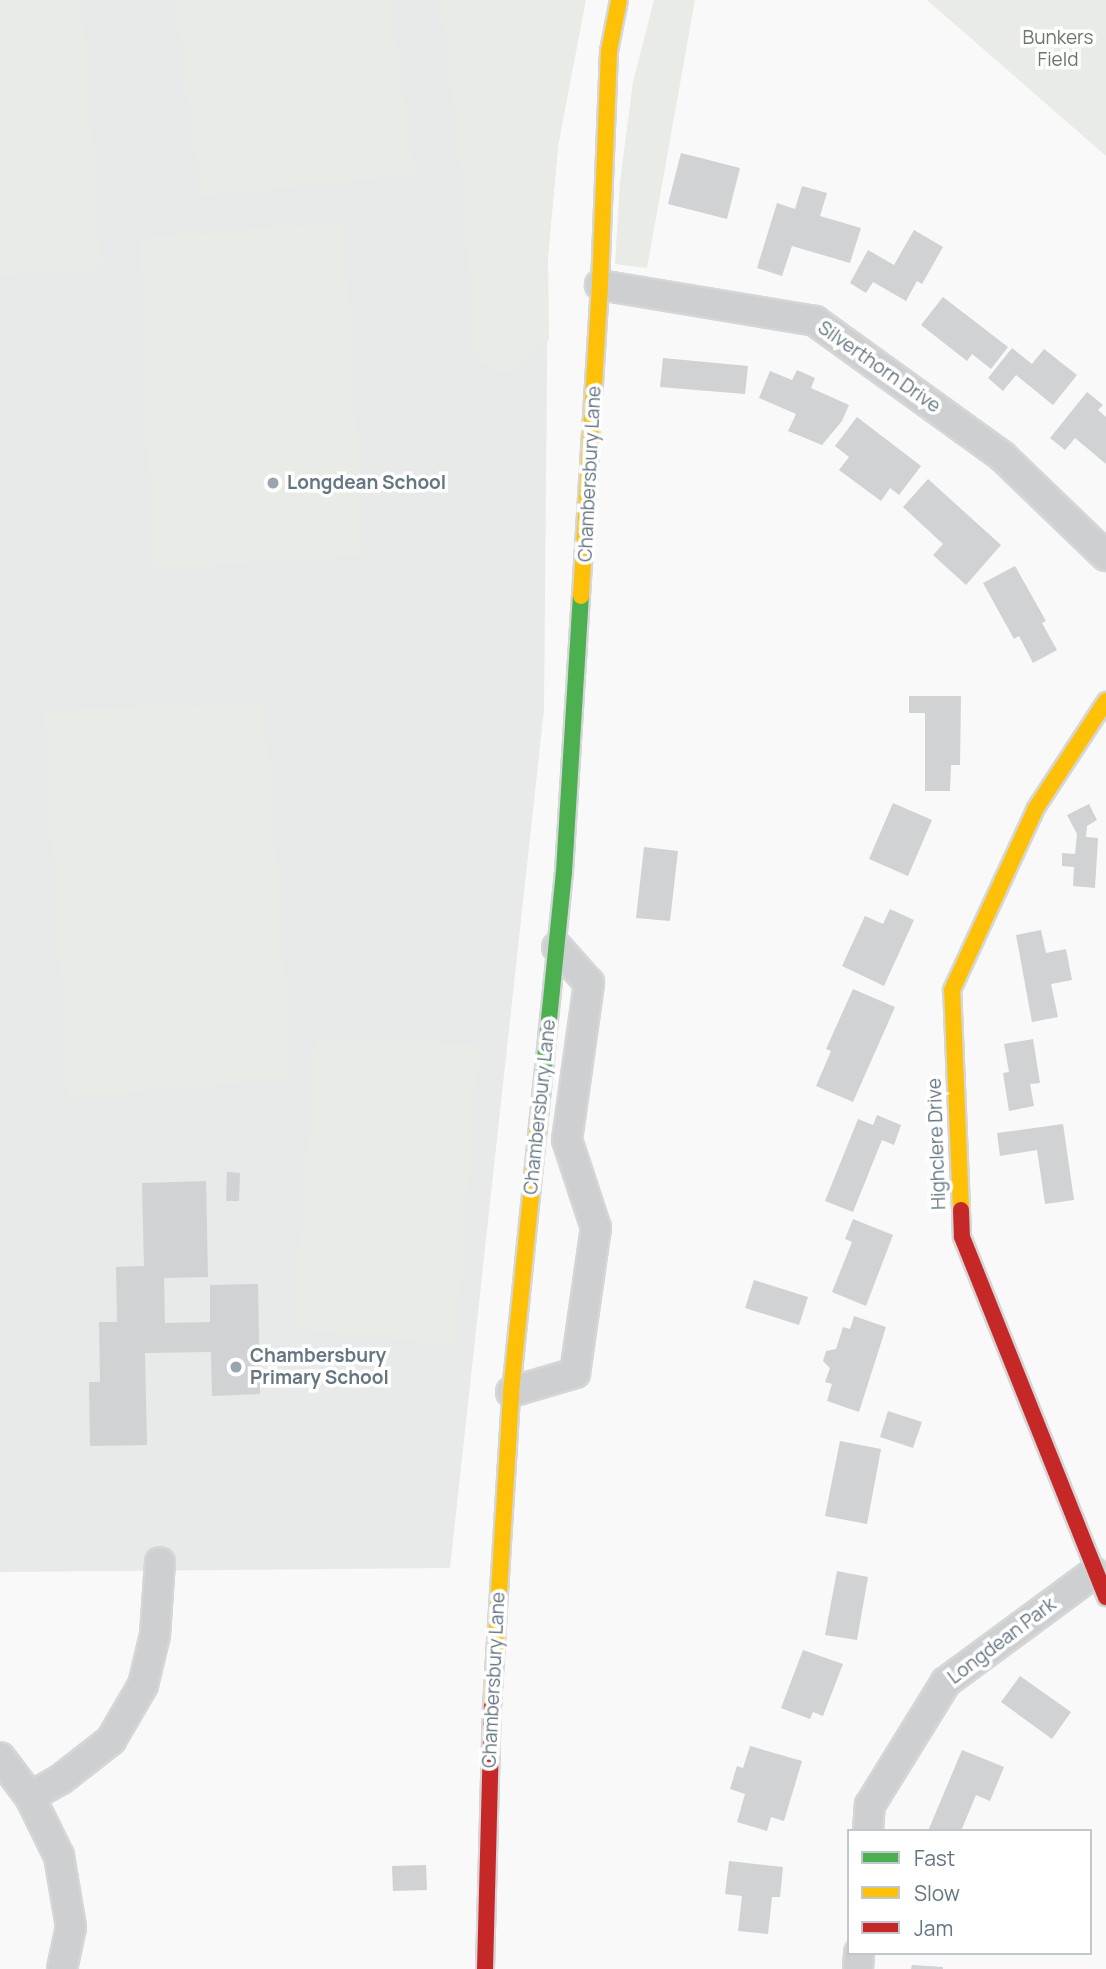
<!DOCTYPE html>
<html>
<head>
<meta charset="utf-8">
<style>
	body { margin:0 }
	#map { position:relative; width:1106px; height:1969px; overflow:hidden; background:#f9f9f9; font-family:Manrope,sans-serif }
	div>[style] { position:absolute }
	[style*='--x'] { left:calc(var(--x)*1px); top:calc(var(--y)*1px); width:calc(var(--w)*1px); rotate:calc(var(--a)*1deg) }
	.built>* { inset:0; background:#e8e9e9 }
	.green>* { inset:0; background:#e8ebe6 }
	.building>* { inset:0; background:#d0d2d3 }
	.roads { filter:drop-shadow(2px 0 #d5d6d7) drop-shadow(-2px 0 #d5d6d7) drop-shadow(0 2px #d5d6d7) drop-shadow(0 -2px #d5d6d7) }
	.street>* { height:28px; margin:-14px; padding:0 14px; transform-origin:14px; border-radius:14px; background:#cecfd0 }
	.fast>* { height:16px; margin:-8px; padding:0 8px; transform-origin:8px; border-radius:8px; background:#4caf50 }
	.slow>* { height:16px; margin:-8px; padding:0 8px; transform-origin:8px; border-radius:8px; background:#ffc107 }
	.jam>* { height:16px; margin:-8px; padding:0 8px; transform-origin:8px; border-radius:8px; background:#c62828 }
	.dots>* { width:19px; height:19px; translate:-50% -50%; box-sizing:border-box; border:4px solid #fff; border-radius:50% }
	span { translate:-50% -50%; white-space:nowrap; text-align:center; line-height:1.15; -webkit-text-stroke:7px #fff; paint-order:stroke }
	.park-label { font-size:19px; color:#687a64 }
	.street-label { font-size:19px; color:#657683 }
	.poi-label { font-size:19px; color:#657683; font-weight:700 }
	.left { translate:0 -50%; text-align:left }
	.legend { position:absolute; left:847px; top:1829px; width:245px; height:126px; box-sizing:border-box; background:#fff; border:2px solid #c1c8cd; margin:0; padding:9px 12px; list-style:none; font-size:21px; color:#657683 }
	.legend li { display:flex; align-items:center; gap:14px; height:35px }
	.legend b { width:35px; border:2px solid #c1c8cd }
</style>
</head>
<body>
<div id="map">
	<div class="built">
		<div style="clip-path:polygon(0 0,585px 0,558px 146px,548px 256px,544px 710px,450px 1568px,0 1572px)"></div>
	</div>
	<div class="green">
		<div style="clip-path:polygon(0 0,82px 0,102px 269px,0 276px)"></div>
		<div style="clip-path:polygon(175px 0,390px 0,415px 175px,201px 196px)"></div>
		<div style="clip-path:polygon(440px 0,586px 0,558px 146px,548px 256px,549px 340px,511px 371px,502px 373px,481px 363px,473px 346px,463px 189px)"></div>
		<div style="clip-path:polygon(654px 0,695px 0,647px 268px,615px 264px,620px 182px,633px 82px)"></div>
		<div style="clip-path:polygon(927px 0,1106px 0,1106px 156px)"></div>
		<div style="clip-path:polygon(344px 221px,364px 555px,152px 569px,139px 238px)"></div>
		<div style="clip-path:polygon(265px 702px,292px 1078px,68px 1098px,43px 711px)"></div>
		<div style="clip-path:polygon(316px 1037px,479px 1045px,456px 1345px,293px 1329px)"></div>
	</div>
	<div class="building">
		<div style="clip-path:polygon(681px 153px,740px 168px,727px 219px,668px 204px)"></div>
		<div style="clip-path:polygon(802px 186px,827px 193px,820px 216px,861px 228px,850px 263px,792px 246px,782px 276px,757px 268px,777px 203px,795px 209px)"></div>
		<div style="clip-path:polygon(914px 230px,943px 247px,922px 284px,917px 281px,906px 301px,873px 282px,866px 293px,850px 283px,868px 250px,894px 265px)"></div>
		<div style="clip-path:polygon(943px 297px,1008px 347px,991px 369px,972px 354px,967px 361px,921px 325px)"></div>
		<div style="clip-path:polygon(1012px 348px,1032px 364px,1044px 349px,1077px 375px,1053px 405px,1016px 375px,1003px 391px,988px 378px)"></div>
		<div style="clip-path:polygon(663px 358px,748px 366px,745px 394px,660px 387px)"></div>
		<div style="clip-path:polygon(797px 370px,815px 378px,811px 388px,849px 405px,842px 421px,822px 445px,788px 431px,796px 414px,759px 398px,770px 371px,792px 380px)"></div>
		<div style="clip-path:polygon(1087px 392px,1103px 405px,1098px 410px,1106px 417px,1106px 464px,1075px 438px,1065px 450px,1050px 438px)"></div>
		<div style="clip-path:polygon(857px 417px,921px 466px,899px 495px,890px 488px,881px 501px,839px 470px,849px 457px,835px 446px)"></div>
		<div style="clip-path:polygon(928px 479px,1001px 545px,966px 585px,933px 555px,943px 544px,903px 507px)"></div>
		<div style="clip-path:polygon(1015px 566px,1046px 621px,1042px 623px,1057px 650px,1033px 663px,1019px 636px,1014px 639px,983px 583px)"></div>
		<div style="clip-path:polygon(909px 696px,961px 696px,960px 765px,951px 765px,950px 791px,925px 791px,925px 713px,909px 713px)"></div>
		<div style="clip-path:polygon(893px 803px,932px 820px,908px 876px,869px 859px)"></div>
		<div style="clip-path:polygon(1089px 804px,1097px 820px,1087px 826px,1086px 837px,1098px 838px,1095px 888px,1073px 886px,1074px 867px,1062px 866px,1062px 853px,1075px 854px,1077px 834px,1067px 815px)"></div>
		<div style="clip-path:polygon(644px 847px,678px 851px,670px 921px,636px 918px)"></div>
		<div style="clip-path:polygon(890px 909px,914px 920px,884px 986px,842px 966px,865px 916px,883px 924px)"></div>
		<div style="clip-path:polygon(1041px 930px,1046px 953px,1066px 949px,1072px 980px,1051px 984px,1058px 1017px,1032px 1022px,1016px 935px)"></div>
		<div style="clip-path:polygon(853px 989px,895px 1007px,853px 1102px,816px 1086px,831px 1051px,826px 1049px)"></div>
		<div style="clip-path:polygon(1033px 1039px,1040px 1083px,1030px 1084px,1034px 1106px,1009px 1111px,1003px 1073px,1009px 1072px,1004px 1044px)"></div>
		<div style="clip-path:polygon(877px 1115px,901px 1125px,894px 1145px,882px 1140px,853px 1212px,825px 1201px,858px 1119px,873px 1125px)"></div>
		<div style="clip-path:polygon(1063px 1124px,1074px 1200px,1045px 1204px,1037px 1150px,1000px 1156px,997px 1133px)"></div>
		<div style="clip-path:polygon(227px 1172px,240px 1173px,239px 1201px,226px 1201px)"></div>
		<div style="clip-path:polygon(206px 1181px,208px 1277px,164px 1278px,165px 1323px,210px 1322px,210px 1285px,258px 1284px,260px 1394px,212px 1396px,211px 1352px,145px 1353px,147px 1445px,90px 1446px,89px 1382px,100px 1382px,99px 1322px,117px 1322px,116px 1267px,144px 1266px,142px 1183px)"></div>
		<div style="clip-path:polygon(853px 1219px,893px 1235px,866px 1306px,832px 1292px,852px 1242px,845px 1239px)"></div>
		<div style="clip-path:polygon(754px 1280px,808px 1297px,799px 1325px,745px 1308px)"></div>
		<div style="clip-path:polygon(854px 1316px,886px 1327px,859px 1412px,827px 1401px,832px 1384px,825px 1382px,830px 1368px,823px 1361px,826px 1351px,836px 1349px,843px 1327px,850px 1329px)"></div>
		<div style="clip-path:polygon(888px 1411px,922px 1422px,913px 1448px,880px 1437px)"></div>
		<div style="clip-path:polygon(840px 1441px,881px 1449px,867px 1524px,825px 1516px)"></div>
		<div style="clip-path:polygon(837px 1571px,868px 1577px,857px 1640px,825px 1635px)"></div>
		<div style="clip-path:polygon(803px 1650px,843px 1664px,823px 1716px,813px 1712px,810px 1719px,781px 1708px)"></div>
		<div style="clip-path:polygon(1020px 1676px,1071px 1712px,1052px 1739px,1001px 1702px)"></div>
		<div style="clip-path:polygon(750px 1746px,802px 1761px,784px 1821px,771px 1817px,767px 1831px,737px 1822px,745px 1794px,730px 1789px,737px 1766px,743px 1768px)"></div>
		<div style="clip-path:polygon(962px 1750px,1004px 1767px,990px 1801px,976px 1795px,961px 1831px,928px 1831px)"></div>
		<div style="clip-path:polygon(729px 1861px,783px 1867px,780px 1897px,772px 1897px,768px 1934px,738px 1931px,742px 1896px,725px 1894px)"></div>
		<div style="clip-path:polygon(426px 1865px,427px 1890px,393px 1891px,392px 1866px)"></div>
		<div style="clip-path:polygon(912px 1965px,943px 1967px,943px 1969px,911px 1969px)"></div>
	</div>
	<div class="roads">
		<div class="street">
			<div style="--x:600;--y:285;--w:218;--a:9.5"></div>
			<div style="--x:815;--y:321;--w:231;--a:35.8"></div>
			<div style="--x:1002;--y:456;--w:144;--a:43.9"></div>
			<div style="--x:511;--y:1392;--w:67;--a:-16.5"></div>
			<div style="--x:575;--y:1373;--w:147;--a:-81.8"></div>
			<div style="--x:596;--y:1228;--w:93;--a:-108.2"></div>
			<div style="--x:567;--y:1140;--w:159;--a:-82"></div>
			<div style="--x:589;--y:983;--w:48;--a:-131.6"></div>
			<div style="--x:0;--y:1757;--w:50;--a:53.1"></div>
			<div style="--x:30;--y:1797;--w:66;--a:63.8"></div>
			<div style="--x:59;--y:1856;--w:72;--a:80.4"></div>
			<div style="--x:71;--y:1927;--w:43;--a:102.1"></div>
			<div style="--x:30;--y:1797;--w:34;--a:-30"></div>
			<div style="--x:60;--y:1780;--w:65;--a:-38.1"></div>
			<div style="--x:111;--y:1740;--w:64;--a:-59.8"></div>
			<div style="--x:143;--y:1685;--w:51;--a:-76.5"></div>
			<div style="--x:155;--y:1635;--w:73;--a:-86.1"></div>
			<div style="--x:868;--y:1831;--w:26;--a:-86"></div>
			<div style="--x:870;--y:1805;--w:145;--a:-58.3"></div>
			<div style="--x:946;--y:1682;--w:184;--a:-36.4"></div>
			<div style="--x:858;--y:1969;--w:16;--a:-86"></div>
		</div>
		<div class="fast">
			<div style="--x:540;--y:1108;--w:237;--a:-84.2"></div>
			<div style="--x:564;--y:872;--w:277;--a:-86.5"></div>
		</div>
		<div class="slow">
			<div style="--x:581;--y:596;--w:312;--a:-86.5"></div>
			<div style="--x:600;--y:285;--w:234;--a:-87.8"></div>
			<div style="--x:609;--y:51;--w:52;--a:-78.9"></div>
			<div style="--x:961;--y:1210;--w:220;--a:-92.3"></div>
			<div style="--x:952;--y:990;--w:200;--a:-65.2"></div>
			<div style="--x:1036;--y:808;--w:128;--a:-56.8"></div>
			<div style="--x:492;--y:1707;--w:316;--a:-86.5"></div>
			<div style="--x:511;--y:1392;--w:285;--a:-84.2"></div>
		</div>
		<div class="jam">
			<div style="--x:961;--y:1210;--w:27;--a:88"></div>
			<div style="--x:962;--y:1237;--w:388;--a:68.2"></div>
			<div style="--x:485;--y:1969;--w:262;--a:-88.5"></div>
		</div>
	</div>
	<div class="dots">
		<div style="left:273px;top:483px;background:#99a4ac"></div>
		<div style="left:236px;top:1367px;background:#99a4ac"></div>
	</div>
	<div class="park-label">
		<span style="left:1058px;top:49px">Bunkers<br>Field</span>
	</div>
	<div class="street-label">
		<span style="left:879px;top:367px;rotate:35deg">Silverthorn Drive</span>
		<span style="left:590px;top:474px;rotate:-87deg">Chambersbury Lane</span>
		<span style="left:540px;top:1107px;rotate:-84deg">Chambersbury Lane</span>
		<span style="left:937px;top:1144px;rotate:-92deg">Highclere Drive</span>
		<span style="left:1002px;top:1641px;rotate:-37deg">Longdean Park</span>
		<span style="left:494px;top:1680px;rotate:-87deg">Chambersbury Lane</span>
	</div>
	<div class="poi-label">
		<span class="left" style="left:287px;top:483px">Longdean School</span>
		<span class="left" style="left:250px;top:1367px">Chambersbury<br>Primary School</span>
	</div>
	<ul class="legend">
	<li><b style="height:9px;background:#4caf50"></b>Fast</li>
	<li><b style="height:9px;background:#ffc107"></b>Slow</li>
	<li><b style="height:9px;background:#c62828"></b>Jam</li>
	</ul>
</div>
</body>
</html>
